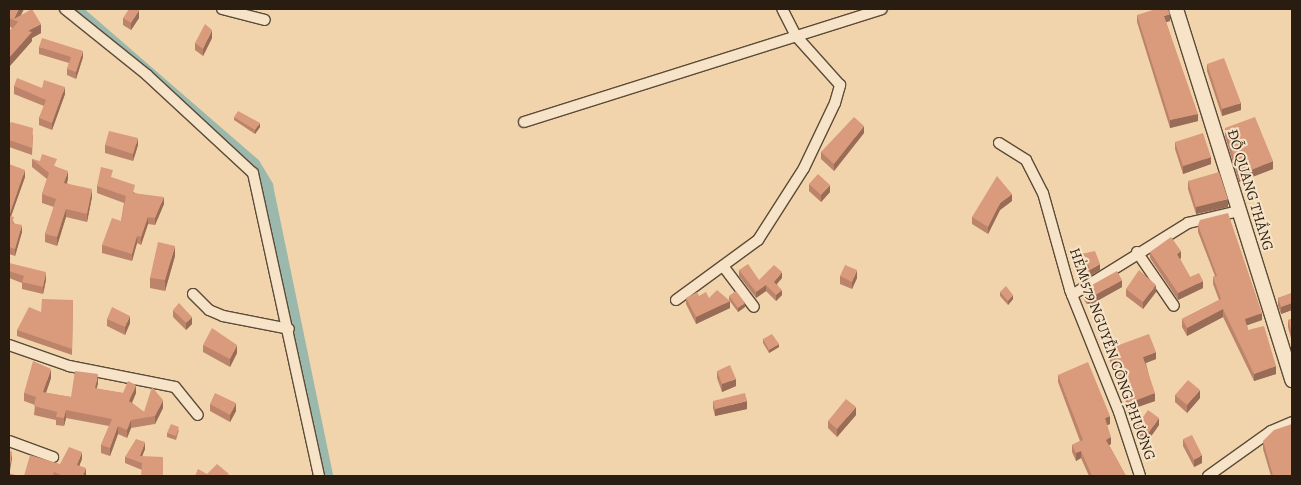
<!DOCTYPE html>
<html>
<head>
<meta charset="utf-8">
<style>
	body { margin:0 }
	#map { position:relative; width:1301px; height:485px; overflow:hidden; background:#f1d4ab; font-family:Alegreya,serif }
	div>[style] { position:absolute }
	[style*='--x'] { left:calc(var(--x)*1px); top:calc(var(--y)*1px); width:calc(var(--w)*1px); rotate:calc(var(--a)*1deg) }
	.canal>* { height:11px; margin:-5.5px; padding:0 5.5px; transform-origin:5.5px; border-radius:5.5px; background:#9bb8ac }
	.roads { filter:drop-shadow(1px 0 #5b4b38) drop-shadow(-1px 0 #5b4b38) drop-shadow(0 1px #5b4b38) drop-shadow(0 -1px #5b4b38) }
	.street>* { height:10px; margin:-5px; padding:0 5px; transform-origin:5px; border-radius:5px; background:#f6e3c8 }
	.secondary>* { height:14px; margin:-7px; padding:0 7px; transform-origin:7px; border-radius:7px; background:#f6e3c8 }
	.wall>* { inset:0; background:#bb846b }
	.shaded-wall>* { inset:0; background:#996c57 }
	.building>* { inset:0; background:#da9a7c }
	span { translate:-50% -50%; white-space:nowrap; text-align:center; line-height:1.15; -webkit-text-stroke:4px #f6e3c8; paint-order:stroke }
	.street-label { font-size:15px; color:#291d11 }
	.frame { position:absolute; inset:0; border:10px solid #291d11; pointer-events:none }
</style>
</head>
<body>
<div id="map">
	<div class="canal">
		<div style="--x:76;--y:9;--w:235;--a:40.9"></div>
		<div style="--x:254;--y:163;--w:26;--a:59"></div>
		<div style="--x:267;--y:185;--w:297;--a:78.3"></div>
	</div>
	<div class="roads">
		<div class="street">
			<div style="--x:65;--y:9;--w:105;--a:38.8"></div>
			<div style="--x:147;--y:75;--w:144;--a:42.8"></div>
			<div style="--x:253;--y:173;--w:310;--a:77.7"></div>
			<div style="--x:222;--y:9;--w:44;--a:14.3"></div>
			<div style="--x:524;--y:122;--w:375;--a:-17.5"></div>
			<div style="--x:999;--y:143;--w:32;--a:32"></div>
			<div style="--x:1026;--y:160;--w:37;--a:63"></div>
			<div style="--x:1043;--y:193;--w:101;--a:74.4"></div>
			<div style="--x:1070;--y:290;--w:131;--a:68.1"></div>
			<div style="--x:1119;--y:412;--w:67;--a:71.8"></div>
			<div style="--x:1137;--y:252;--w:65;--a:55.6"></div>
			<div style="--x:723;--y:266;--w:51;--a:52.9"></div>
			<div style="--x:193;--y:294;--w:23;--a:45"></div>
			<div style="--x:209;--y:310;--w:15;--a:23"></div>
			<div style="--x:223;--y:316;--w:67;--a:11.1"></div>
			<div style="--x:1072;--y:295;--w:137;--a:-31.8"></div>
			<div style="--x:1188;--y:223;--w:52;--a:-13.2"></div>
			<div style="--x:676;--y:300;--w:102;--a:-36.2"></div>
			<div style="--x:758;--y:240;--w:85;--a:-57.4"></div>
			<div style="--x:804;--y:168;--w:72;--a:-64.5"></div>
			<div style="--x:835;--y:103;--w:19;--a:-74"></div>
			<div style="--x:840;--y:85;--w:66;--a:-131.9"></div>
			<div style="--x:796;--y:36;--w:30;--a:-117"></div>
			<div style="--x:9;--y:345;--w:64;--a:19.3"></div>
			<div style="--x:69;--y:366;--w:108;--a:11.2"></div>
			<div style="--x:175;--y:387;--w:36;--a:51"></div>
			<div style="--x:9;--y:441;--w:47;--a:20"></div>
			<div style="--x:1208;--y:476;--w:77;--a:-35.5"></div>
			<div style="--x:1271;--y:431;--w:23;--a:-23"></div>
		</div>
		<div class="secondary">
			<div style="--x:1176;--y:9;--w:389;--a:72.6"></div>
		</div>
	</div>
	<div class="wall">
		<div style="clip-path:polygon(10px 9px,24px 9px,21px 15px,41px 33px,32px 38px,32px 41px,9px 67px,9px 32px,12px 28px,9px 26px,9px 11px)"></div>
		<div style="clip-path:polygon(1137px 15px,1170px 21px,1166px 22px,1198px 121px,1170px 128px,1137px 22px)"></div>
		<div style="clip-path:polygon(123px 18px,139px 18px,131px 30px,123px 25px)"></div>
		<div style="clip-path:polygon(212px 38px,203px 56px,195px 50px,195px 43px)"></div>
		<div style="clip-path:polygon(39px 47px,83px 57px,76px 79px,67px 75px,67px 69px,69px 63px,39px 54px)"></div>
		<div style="clip-path:polygon(1207px 64px,1241px 110px,1222px 116px,1207px 71px)"></div>
		<div style="clip-path:polygon(14px 86px,42px 88px,65px 94px,52px 130px,39px 125px,39px 118px,44px 106px,14px 94px)"></div>
		<div style="clip-path:polygon(234px 117px,260px 127px,255px 134px,234px 120px)"></div>
		<div style="clip-path:polygon(9px 125px,33px 135px,32px 155px,9px 147px)"></div>
		<div style="clip-path:polygon(1225px 128px,1273px 169px,1239px 182px,1225px 136px)"></div>
		<div style="clip-path:polygon(864px 133px,834px 171px,821px 159px,821px 152px)"></div>
		<div style="clip-path:polygon(1175px 142px,1211px 164px,1183px 174px,1175px 149px)"></div>
		<div style="clip-path:polygon(105px 145px,138px 145px,133px 161px,105px 153px)"></div>
		<div style="clip-path:polygon(32px 159px,57px 167px,68px 179px,67px 183px,92px 197px,87px 222px,66px 217px,57px 246px,45px 242px,45px 234px,54px 207px,42px 203px,42px 194px,47px 179px,32px 167px)"></div>
		<div style="clip-path:polygon(9px 164px,25px 177px,11px 216px,14px 223px,22px 232px,15px 256px,9px 254px)"></div>
		<div style="clip-path:polygon(113px 178px,135px 193px,164px 204px,155px 225px,148px 224px,141px 245px,137px 243px,132px 261px,102px 253px,102px 245px,121px 221px,124px 203px,97px 193px,97px 186px)"></div>
		<div style="clip-path:polygon(1188px 181px,1228px 207px,1196px 214px,1188px 189px)"></div>
		<div style="clip-path:polygon(809px 184px,830px 192px,821px 202px,809px 191px)"></div>
		<div style="clip-path:polygon(1012px 201px,1000px 210px,988px 234px,972px 224px,972px 217px)"></div>
		<div style="clip-path:polygon(1198px 225px,1262px 320px,1247px 325px,1248px 330px,1276px 374px,1254px 381px,1223px 317px,1187px 336px,1182px 327px,1182px 319px,1219px 300px,1213px 284px,1213px 277px,1215px 276px,1198px 232px)"></div>
		<div style="clip-path:polygon(1150px 252px,1181px 258px,1180px 259px,1190px 277px,1203px 288px,1178px 300px,1150px 258px)"></div>
		<div style="clip-path:polygon(175px 256px,165px 291px,150px 288px,150px 278px)"></div>
		<div style="clip-path:polygon(1072px 256px,1100px 270px,1090px 276px,1088px 270px,1077px 275px,1072px 261px)"></div>
		<div style="clip-path:polygon(9px 263px,46px 280px,43px 294px,22px 289px,22px 283px,9px 278px)"></div>
		<div style="clip-path:polygon(739px 270px,759px 280px,782px 278px,777px 284px,782px 295px,776px 301px,766px 291px,756px 298px,739px 276px)"></div>
		<div style="clip-path:polygon(840px 276px,857px 278px,852px 289px,840px 284px)"></div>
		<div style="clip-path:polygon(1122px 287px,1088px 306px,1083px 298px,1083px 290px)"></div>
		<div style="clip-path:polygon(1126px 289px,1156px 292px,1143px 309px,1126px 296px)"></div>
		<div style="clip-path:polygon(1000px 292px,1013px 299px,1008px 305px,1000px 296px)"></div>
		<div style="clip-path:polygon(1292px 293px,1292px 310px,1281px 314px,1278px 306px,1278px 298px)"></div>
		<div style="clip-path:polygon(699px 296px,709px 298px,730px 308px,696px 324px,686px 304px,686px 298px)"></div>
		<div style="clip-path:polygon(729px 296px,745px 307px,738px 312px,729px 300px)"></div>
		<div style="clip-path:polygon(73px 300px,72px 355px,17px 336px,17px 330px,41px 312px)"></div>
		<div style="clip-path:polygon(173px 310px,192px 324px,186px 330px,173px 317px)"></div>
		<div style="clip-path:polygon(107px 319px,130px 323px,125px 335px,107px 326px)"></div>
		<div style="clip-path:polygon(1292px 319px,1292px 342px,1288px 327px,1288px 320px)"></div>
		<div style="clip-path:polygon(763px 339px,779px 347px,769px 353px,763px 343px)"></div>
		<div style="clip-path:polygon(203px 345px,237px 353px,230px 367px,203px 352px)"></div>
		<div style="clip-path:polygon(1108px 349px,1156px 359px,1146px 363px,1155px 401px,1129px 410px,1108px 356px)"></div>
		<div style="clip-path:polygon(717px 371px,736px 386px,722px 392px,717px 378px)"></div>
		<div style="clip-path:polygon(1058px 375px,1110px 424px,1107px 425px,1111px 444px,1109px 445px,1126px 476px,1089px 476px,1081px 458px,1076px 461px,1072px 452px,1072px 445px,1080px 441px,1058px 382px)"></div>
		<div style="clip-path:polygon(51px 378px,46px 393px,71px 397px,98px 383px,96px 389px,123px 393px,136px 393px,132px 403px,144px 412px,163px 408px,155px 424px,131px 428px,127px 438px,118px 434px,110px 456px,101px 453px,101px 445px,109px 426px,66px 418px,64px 426px,56px 425px,56px 420px,34px 415px,35px 405px,24px 401px,24px 393px)"></div>
		<div style="clip-path:polygon(1175px 395px,1200px 398px,1187px 413px,1175px 402px)"></div>
		<div style="clip-path:polygon(713px 401px,747px 409px,715px 416px,713px 408px)"></div>
		<div style="clip-path:polygon(210px 404px,236px 411px,230px 422px,210px 411px)"></div>
		<div style="clip-path:polygon(856px 415px,837px 437px,828px 428px,828px 421px)"></div>
		<div style="clip-path:polygon(1159px 425px,1147px 442px,1136px 434px,1136px 427px)"></div>
		<div style="clip-path:polygon(179px 430px,176px 440px,167px 437px,167px 433px)"></div>
		<div style="clip-path:polygon(1183px 439px,1202px 463px,1194px 467px,1183px 446px)"></div>
		<div style="clip-path:polygon(1263px 441px,1292px 476px,1271px 476px,1263px 449px)"></div>
		<div style="clip-path:polygon(145px 449px,142px 456px,142px 470px,125px 463px,125px 457px)"></div>
		<div style="clip-path:polygon(82px 459px,79px 465px,86px 475px,86px 476px,24px 476px,60px 464px)"></div>
	</div>
	<div class="shaded-wall">
		<div style="clip-path:polygon(19px 9px,24px 9px,17px 22px,14px 19px)"></div>
		<div style="clip-path:polygon(139px 10px,139px 18px,131px 30px,131px 23px)"></div>
		<div style="clip-path:polygon(1170px 14px,1170px 21px,1164px 23px,1164px 16px)"></div>
		<div style="clip-path:polygon(41px 24px,41px 33px,32px 38px,32px 41px,9px 67px,9px 58px,28px 31px)"></div>
		<div style="clip-path:polygon(212px 30px,212px 38px,203px 56px,203px 49px)"></div>
		<div style="clip-path:polygon(83px 51px,83px 57px,76px 79px,76px 72px)"></div>
		<div style="clip-path:polygon(65px 87px,65px 94px,52px 130px,52px 123px)"></div>
		<div style="clip-path:polygon(1241px 103px,1241px 110px,1222px 116px,1222px 109px)"></div>
		<div style="clip-path:polygon(1198px 114px,1198px 121px,1170px 128px,1170px 120px)"></div>
		<div style="clip-path:polygon(260px 123px,260px 127px,255px 134px,255px 130px)"></div>
		<div style="clip-path:polygon(864px 126px,864px 133px,834px 171px,834px 164px)"></div>
		<div style="clip-path:polygon(138px 138px,138px 145px,133px 161px,133px 154px)"></div>
		<div style="clip-path:polygon(1211px 157px,1211px 164px,1183px 174px,1183px 166px)"></div>
		<div style="clip-path:polygon(1273px 161px,1273px 169px,1239px 182px,1239px 175px)"></div>
		<div style="clip-path:polygon(25px 170px,25px 177px,9px 222px,9px 216px)"></div>
		<div style="clip-path:polygon(68px 171px,68px 179px,64px 191px,64px 183px)"></div>
		<div style="clip-path:polygon(830px 185px,830px 192px,821px 202px,821px 195px)"></div>
		<div style="clip-path:polygon(92px 189px,92px 197px,87px 222px,87px 214px)"></div>
		<div style="clip-path:polygon(1012px 194px,1012px 201px,1000px 210px,988px 234px,988px 227px,1000px 203px)"></div>
		<div style="clip-path:polygon(164px 197px,164px 204px,155px 225px,155px 218px)"></div>
		<div style="clip-path:polygon(1228px 199px,1228px 207px,1196px 214px,1196px 207px)"></div>
		<div style="clip-path:polygon(66px 209px,66px 217px,57px 246px,57px 237px)"></div>
		<div style="clip-path:polygon(148px 217px,148px 224px,141px 245px,141px 237px)"></div>
		<div style="clip-path:polygon(22px 225px,22px 232px,15px 256px,15px 249px)"></div>
		<div style="clip-path:polygon(137px 236px,137px 243px,132px 261px,132px 254px)"></div>
		<div style="clip-path:polygon(175px 246px,175px 256px,165px 291px,165px 280px)"></div>
		<div style="clip-path:polygon(1181px 251px,1181px 258px,1177px 261px,1177px 254px)"></div>
		<div style="clip-path:polygon(1088px 264px,1088px 270px,1077px 275px,1077px 269px)"></div>
		<div style="clip-path:polygon(1100px 264px,1100px 270px,1090px 276px,1090px 270px)"></div>
		<div style="clip-path:polygon(857px 270px,857px 278px,852px 289px,852px 282px)"></div>
		<div style="clip-path:polygon(46px 272px,46px 280px,43px 294px,43px 287px)"></div>
		<div style="clip-path:polygon(782px 272px,782px 278px,774px 287px,774px 282px)"></div>
		<div style="clip-path:polygon(1122px 280px,1122px 287px,1088px 306px,1088px 299px)"></div>
		<div style="clip-path:polygon(1203px 281px,1203px 288px,1178px 300px,1178px 293px)"></div>
		<div style="clip-path:polygon(766px 285px,766px 291px,756px 298px,756px 292px)"></div>
		<div style="clip-path:polygon(1156px 285px,1156px 292px,1143px 309px,1143px 302px)"></div>
		<div style="clip-path:polygon(782px 290px,782px 295px,776px 301px,776px 295px)"></div>
		<div style="clip-path:polygon(1013px 295px,1013px 299px,1008px 305px,1008px 301px)"></div>
		<div style="clip-path:polygon(730px 301px,730px 308px,696px 324px,696px 317px)"></div>
		<div style="clip-path:polygon(745px 303px,745px 307px,738px 312px,738px 308px)"></div>
		<div style="clip-path:polygon(1292px 303px,1292px 310px,1281px 314px,1281px 307px)"></div>
		<div style="clip-path:polygon(1223px 309px,1223px 317px,1187px 336px,1187px 328px)"></div>
		<div style="clip-path:polygon(1262px 313px,1262px 320px,1245px 326px,1245px 319px)"></div>
		<div style="clip-path:polygon(130px 316px,130px 323px,125px 335px,125px 327px)"></div>
		<div style="clip-path:polygon(192px 317px,192px 324px,186px 330px,186px 323px)"></div>
		<div style="clip-path:polygon(779px 344px,779px 347px,769px 353px,769px 350px)"></div>
		<div style="clip-path:polygon(237px 345px,237px 353px,230px 367px,230px 359px)"></div>
		<div style="clip-path:polygon(1156px 352px,1156px 359px,1143px 364px,1143px 357px)"></div>
		<div style="clip-path:polygon(1276px 366px,1276px 374px,1254px 381px,1254px 374px)"></div>
		<div style="clip-path:polygon(51px 369px,51px 378px,43px 401px,43px 392px)"></div>
		<div style="clip-path:polygon(98px 374px,98px 383px,95px 397px,95px 388px)"></div>
		<div style="clip-path:polygon(736px 379px,736px 386px,722px 392px,722px 384px)"></div>
		<div style="clip-path:polygon(136px 385px,136px 393px,129px 409px,129px 401px)"></div>
		<div style="clip-path:polygon(1200px 390px,1200px 398px,1187px 413px,1187px 405px)"></div>
		<div style="clip-path:polygon(1155px 393px,1155px 401px,1129px 410px,1129px 403px)"></div>
		<div style="clip-path:polygon(163px 400px,163px 408px,155px 424px,155px 416px)"></div>
		<div style="clip-path:polygon(747px 401px,747px 409px,715px 416px,715px 409px)"></div>
		<div style="clip-path:polygon(236px 403px,236px 411px,230px 422px,230px 415px)"></div>
		<div style="clip-path:polygon(856px 407px,856px 415px,837px 437px,837px 429px)"></div>
		<div style="clip-path:polygon(66px 410px,66px 418px,64px 426px,64px 418px)"></div>
		<div style="clip-path:polygon(1110px 416px,1110px 424px,1105px 426px,1105px 418px)"></div>
		<div style="clip-path:polygon(1159px 418px,1159px 425px,1147px 442px,1147px 435px)"></div>
		<div style="clip-path:polygon(131px 420px,131px 428px,127px 438px,127px 430px)"></div>
		<div style="clip-path:polygon(118px 426px,118px 434px,110px 456px,110px 448px)"></div>
		<div style="clip-path:polygon(1111px 437px,1111px 444px,1106px 447px,1106px 440px)"></div>
		<div style="clip-path:polygon(145px 442px,145px 449px,140px 462px,140px 456px)"></div>
		<div style="clip-path:polygon(1081px 451px,1081px 458px,1076px 461px,1076px 453px)"></div>
		<div style="clip-path:polygon(12px 452px,12px 459px,9px 476px,9px 470px)"></div>
		<div style="clip-path:polygon(82px 452px,82px 459px,77px 472px,77px 465px)"></div>
		<div style="clip-path:polygon(1202px 455px,1202px 463px,1194px 467px,1194px 460px)"></div>
		<div style="clip-path:polygon(86px 468px,86px 476px,83px 476px)"></div>
	</div>
	<div class="building">
		<div style="clip-path:polygon(10px 9px,19px 9px,14px 19px,32px 9px,41px 24px,28px 31px,32px 32px,9px 58px,9px 32px,18px 22px,9px 18px,9px 11px)"></div>
		<div style="clip-path:polygon(129px 9px,136px 9px,139px 10px,131px 23px,123px 18px)"></div>
		<div style="clip-path:polygon(1156px 9px,1168px 9px,1170px 14px,1164px 16px,1198px 114px,1170px 120px,1137px 15px)"></div>
		<div style="clip-path:polygon(205px 24px,212px 30px,203px 49px,195px 43px)"></div>
		<div style="clip-path:polygon(42px 38px,83px 51px,76px 72px,67px 69px,71px 57px,39px 47px)"></div>
		<div style="clip-path:polygon(1224px 58px,1241px 103px,1222px 109px,1207px 64px)"></div>
		<div style="clip-path:polygon(17px 78px,42px 88px,44px 80px,65px 87px,52px 123px,39px 118px,46px 100px,14px 86px)"></div>
		<div style="clip-path:polygon(238px 111px,260px 123px,255px 130px,234px 117px)"></div>
		<div style="clip-path:polygon(854px 117px,864px 126px,834px 164px,821px 152px)"></div>
		<div style="clip-path:polygon(1255px 117px,1273px 161px,1239px 175px,1225px 128px)"></div>
		<div style="clip-path:polygon(11px 122px,33px 128px,32px 148px,9px 140px,9px 125px)"></div>
		<div style="clip-path:polygon(109px 131px,138px 138px,133px 154px,105px 145px)"></div>
		<div style="clip-path:polygon(1203px 133px,1211px 157px,1183px 166px,1175px 142px)"></div>
		<div style="clip-path:polygon(42px 154px,57px 159px,54px 166px,68px 171px,64px 183px,92px 189px,87px 214px,66px 209px,57px 237px,45px 234px,56px 199px,42px 194px,49px 173px,32px 159px,40px 161px)"></div>
		<div style="clip-path:polygon(9px 164px,25px 170px,9px 216px,14px 217px,12px 223px,22px 225px,15px 249px,9px 247px)"></div>
		<div style="clip-path:polygon(101px 167px,113px 170px,111px 177px,135px 185px,133px 193px,164px 197px,155px 218px,148px 217px,141px 237px,137px 236px,132px 254px,102px 245px,112px 218px,121px 221px,126px 196px,97px 186px)"></div>
		<div style="clip-path:polygon(1219px 172px,1228px 199px,1196px 207px,1188px 181px)"></div>
		<div style="clip-path:polygon(818px 174px,830px 185px,821px 195px,809px 184px)"></div>
		<div style="clip-path:polygon(997px 176px,1012px 194px,1000px 203px,988px 227px,972px 217px)"></div>
		<div style="clip-path:polygon(1228px 213px,1262px 313px,1245px 319px,1248px 330px,1264px 326px,1276px 366px,1254px 374px,1223px 309px,1187px 328px,1182px 319px,1221px 299px,1213px 277px,1217px 276px,1198px 225px,1200px 220px)"></div>
		<div style="clip-path:polygon(1171px 237px,1181px 251px,1177px 254px,1190px 277px,1199px 273px,1203px 281px,1178px 293px,1150px 252px)"></div>
		<div style="clip-path:polygon(158px 242px,175px 246px,165px 280px,150px 278px)"></div>
		<div style="clip-path:polygon(1095px 251px,1100px 264px,1090px 270px,1088px 264px,1077px 269px,1072px 256px)"></div>
		<div style="clip-path:polygon(9px 263px,46px 272px,43px 287px,22px 282px,24px 276px,9px 271px)"></div>
		<div style="clip-path:polygon(748px 264px,759px 280px,774px 265px,782px 272px,774px 282px,782px 290px,776px 295px,766px 285px,756px 292px,739px 270px)"></div>
		<div style="clip-path:polygon(845px 265px,857px 270px,852px 282px,840px 276px)"></div>
		<div style="clip-path:polygon(1139px 270px,1156px 285px,1143px 302px,1126px 289px)"></div>
		<div style="clip-path:polygon(1117px 271px,1122px 280px,1088px 299px,1083px 290px)"></div>
		<div style="clip-path:polygon(1006px 286px,1013px 295px,1008px 301px,1000px 292px)"></div>
		<div style="clip-path:polygon(717px 290px,730px 301px,696px 317px,686px 298px,697px 292px,699px 296px,706px 292px,709px 298px)"></div>
		<div style="clip-path:polygon(736px 291px,745px 303px,738px 308px,729px 296px)"></div>
		<div style="clip-path:polygon(1292px 293px,1292px 303px,1281px 307px,1278px 298px)"></div>
		<div style="clip-path:polygon(42px 299px,73px 300px,72px 349px,17px 330px,29px 307px,41px 312px)"></div>
		<div style="clip-path:polygon(179px 303px,192px 317px,186px 323px,173px 310px)"></div>
		<div style="clip-path:polygon(112px 307px,130px 316px,125px 327px,107px 319px)"></div>
		<div style="clip-path:polygon(1292px 319px,1292px 334px,1288px 320px)"></div>
		<div style="clip-path:polygon(212px 328px,237px 345px,230px 359px,203px 345px)"></div>
		<div style="clip-path:polygon(772px 334px,779px 344px,769px 350px,763px 339px)"></div>
		<div style="clip-path:polygon(1149px 334px,1156px 352px,1143px 357px,1155px 393px,1129px 403px,1108px 349px)"></div>
		<div style="clip-path:polygon(33px 361px,51px 369px,43px 392px,71px 397px,75px 371px,98px 374px,95px 388px,123px 393px,128px 381px,136px 385px,129px 401px,144px 412px,152px 387px,163px 400px,155px 416px,131px 420px,127px 430px,118px 426px,110px 448px,101px 445px,112px 419px,66px 410px,64px 418px,56px 417px,57px 412px,34px 406px,36px 397px,24px 393px)"></div>
		<div style="clip-path:polygon(1088px 362px,1110px 416px,1105px 418px,1111px 437px,1106px 440px,1126px 476px,1092px 476px,1081px 451px,1076px 453px,1072px 445px,1083px 440px,1058px 375px)"></div>
		<div style="clip-path:polygon(730px 365px,736px 379px,722px 384px,717px 371px)"></div>
		<div style="clip-path:polygon(1188px 380px,1200px 390px,1187px 405px,1175px 395px)"></div>
		<div style="clip-path:polygon(215px 393px,236px 403px,230px 415px,210px 404px)"></div>
		<div style="clip-path:polygon(745px 393px,747px 401px,715px 409px,713px 401px)"></div>
		<div style="clip-path:polygon(846px 399px,856px 407px,837px 429px,828px 421px)"></div>
		<div style="clip-path:polygon(1148px 410px,1159px 418px,1147px 435px,1136px 427px)"></div>
		<div style="clip-path:polygon(171px 424px,179px 427px,176px 436px,167px 433px)"></div>
		<div style="clip-path:polygon(1292px 424px,1292px 476px,1273px 476px,1263px 441px,1274px 430px)"></div>
		<div style="clip-path:polygon(1192px 435px,1202px 455px,1194px 460px,1183px 439px)"></div>
		<div style="clip-path:polygon(136px 439px,145px 442px,140px 456px,163px 457px,163px 476px,141px 476px,142px 463px,125px 457px)"></div>
		<div style="clip-path:polygon(69px 447px,82px 452px,77px 465px,86px 468px,83px 476px,63px 476px,54px 472px,53px 476px,24px 476px,30px 455px,60px 464px)"></div>
		<div style="clip-path:polygon(9px 450px,12px 452px,9px 470px)"></div>
		<div style="clip-path:polygon(217px 464px,229px 474px,227px 476px,195px 476px,198px 469px,207px 474px)"></div>
		<div style="clip-path:polygon(9px 473px,19px 476px,9px 476px)"></div>
	</div>
	<div class="street-label">
		<span style="left:1250px;top:190px;rotate:73deg">ĐỖ QUANG THẮNG</span>
		<span style="left:1112px;top:354px;rotate:70deg">HẺM 579 NGUYỄN CÔNG PHƯƠNG</span>
	</div>
	<div class="frame"></div>
</div>
</body>
</html>
